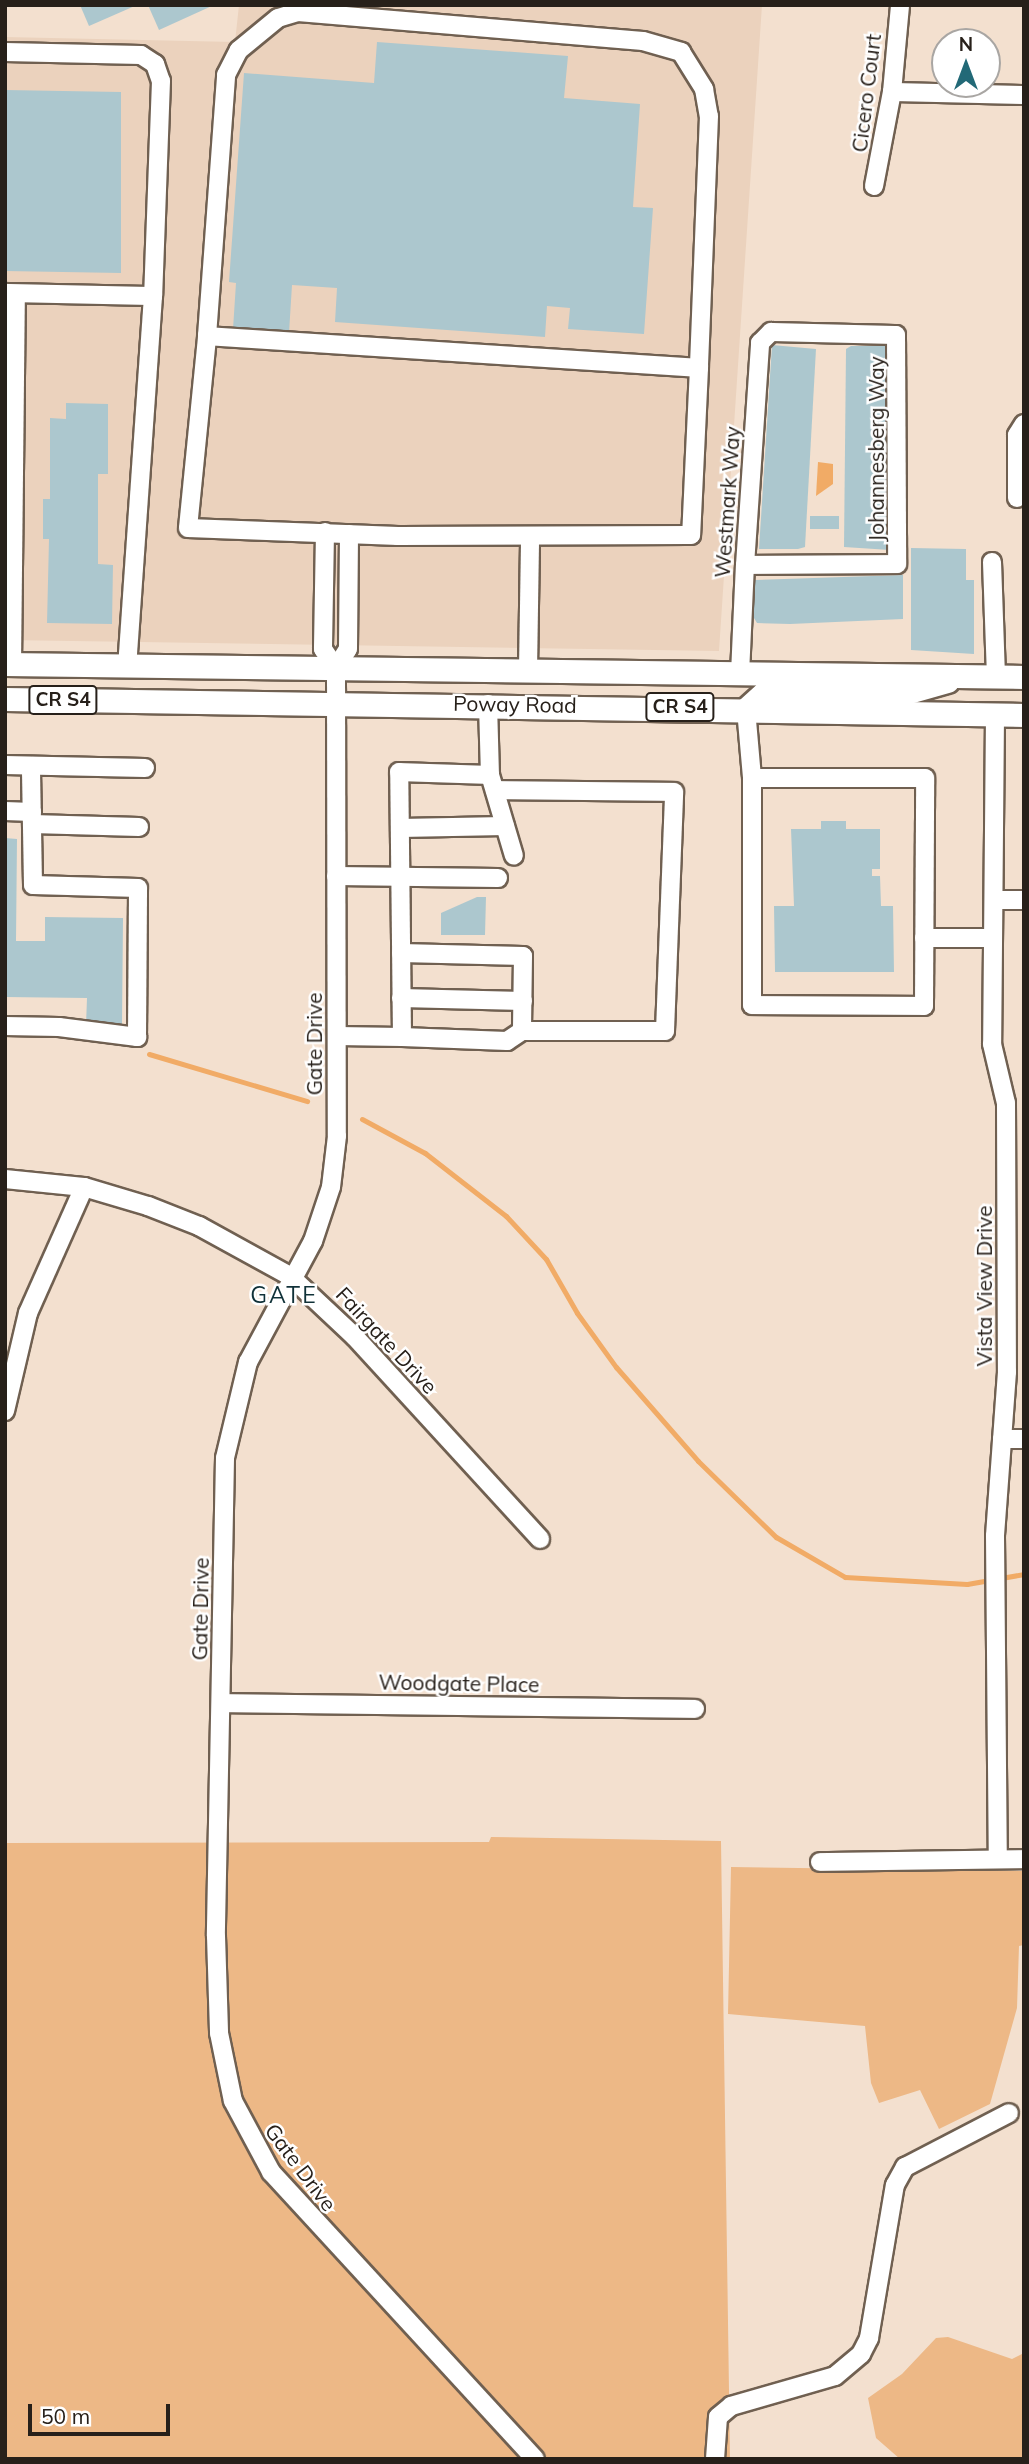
<!DOCTYPE html>
<html>
<head>
<meta charset="utf-8">
<style>
	body { margin:0 }
	#map { position:relative; width:1029px; height:2464px; overflow:hidden; background:#f3e0cf; font-family:Mulish,sans-serif }
	div>[style] { position:absolute }
	[style*='--x'] { left:calc(var(--x)*1px); top:calc(var(--y)*1px); width:calc(var(--w)*1px); rotate:calc(var(--a)*1deg) }
	.built>* { inset:0; background:#ebd2bd }
	.green>* { inset:0; background:#edb886 }
	.water>* { inset:0; background:#f1ab66 }
	.stream>* { height:5px; margin:-2.5px; padding:0 2.5px; transform-origin:2.5px; border-radius:2.5px; background:#f1ab66 }
	.building>* { inset:0; background:#acc7ce }
	.roads { filter:drop-shadow(2px 0 #706051) drop-shadow(-2px 0 #706051) drop-shadow(0 2px #706051) drop-shadow(0 -2px #706051) }
	.minor>* { height:18px; margin:-9px; padding:0 9px; transform-origin:9px; border-radius:9px; background:#fff }
	.major>* { height:23px; margin:-11.5px; padding:0 11.5px; transform-origin:11.5px; border-radius:11.5px; background:#fff }
	span { translate:-50% -50%; white-space:nowrap; text-align:center; line-height:1.15; -webkit-text-stroke:5px #fff; paint-order:stroke }
	.shield-label span { padding:2px 5px; background:#fff; border:2px solid; border-radius:5px; -webkit-text-stroke-width:0 }
	.shield-label { font-size:19px; color:#27201a; font-weight:700 }
	.street-label { font-size:21px; color:#27201a }
	.neighbourhood-label { font-size:23px; color:#103138; letter-spacing:2px }
	.frame { position:absolute; inset:0; border:7px solid #27201a; pointer-events:none }
	.north { position:absolute; left:931px; top:28px; width:70px; height:70px; box-sizing:border-box; background:#fff; border:2px solid #a9a6a3; border-radius:50%; rotate:0deg; font-size:19px; font-weight:700; line-height:28px; text-align:center; color:#27201a }
	.north::after { content:''; display:block; margin:auto; width:24px; height:32px; background:#226977; clip-path:polygon(50% 0,100% 100%,50% 72%,0 100%) }
	.scale { position:absolute; left:28px; top:2404px; width:142px; height:32px; box-sizing:border-box; border:4px solid #27201a; border-top:0; padding-left:9px; font-size:21px; line-height:24px; white-space:nowrap; color:#27201a; -webkit-text-stroke:5px #fff; paint-order:stroke }
</style>
</head>
<body>
<div id="map">
	<div class="built">
		<div style="clip-path:polygon(239px 5px,762px 5px,719px 651px,5px 640px,5px 37px,235px 42px)"></div>
	</div>
	<div class="green">
		<div style="clip-path:polygon(491px 1837px,721px 1841px,730px 2459px,5px 2459px,5px 1843px,489px 1842px)"></div>
		<div style="clip-path:polygon(731px 1867px,1024px 1871px,1024px 1945px,1019px 1946px,1017px 2008px,990px 2104px,939px 2129px,920px 2090px,879px 2103px,871px 2083px,865px 2026px,728px 2014px)"></div>
		<div style="clip-path:polygon(948px 2337px,1012px 2359px,1024px 2353px,1024px 2459px,900px 2459px,876px 2438px,868px 2398px,902px 2374px,936px 2338px)"></div>
	</div>
	<div class="water">
		<div style="clip-path:polygon(818px 462px,833px 464px,833px 484px,816px 496px)"></div>
	</div>
	<div class="stream">
		<div style="--x:149;--y:1054;--w:165;--a:16.6"></div>
		<div style="--x:362;--y:1119;--w:72;--a:28.4"></div>
		<div style="--x:425;--y:1153;--w:103;--a:37.9"></div>
		<div style="--x:506;--y:1216;--w:59;--a:47.1"></div>
		<div style="--x:546;--y:1259;--w:62;--a:60.1"></div>
		<div style="--x:577;--y:1313;--w:67;--a:54.2"></div>
		<div style="--x:616;--y:1367;--w:125;--a:48.9"></div>
		<div style="--x:698;--y:1461;--w:109;--a:44.3"></div>
		<div style="--x:776;--y:1537;--w:80;--a:30.1"></div>
		<div style="--x:845;--y:1577;--w:122;--a:3.3"></div>
		<div style="--x:967;--y:1584;--w:58;--a:-10"></div>
	</div>
	<div class="building">
		<div style="clip-path:polygon(80px 5px,137px 5px,89px 26px)"></div>
		<div style="clip-path:polygon(148px 5px,214px 5px,159px 30px)"></div>
		<div style="clip-path:polygon(377px 42px,568px 56px,564px 98px,640px 104px,633px 207px,653px 208px,644px 334px,568px 329px,570px 308px,547px 306px,545px 337px,335px 322px,337px 288px,292px 285px,289px 333px,233px 329px,236px 283px,229px 282px,244px 73px,374px 83px)"></div>
		<div style="clip-path:polygon(5px 90px,121px 92px,121px 273px,5px 271px)"></div>
		<div style="clip-path:polygon(772px 345px,816px 349px,805px 547px,798px 549px,759px 549px)"></div>
		<div style="clip-path:polygon(851px 346px,891px 346px,890px 550px,844px 547px,846px 349px)"></div>
		<div style="clip-path:polygon(66px 403px,108px 404px,108px 474px,98px 474px,98px 564px,113px 565px,112px 624px,47px 623px,49px 539px,43px 539px,43px 499px,50px 499px,50px 418px,66px 419px)"></div>
		<div style="clip-path:polygon(810px 516px,839px 516px,839px 529px,810px 529px)"></div>
		<div style="clip-path:polygon(911px 548px,966px 549px,966px 580px,974px 580px,974px 654px,911px 650px)"></div>
		<div style="clip-path:polygon(903px 575px,903px 619px,790px 624px,757px 623px,754px 618px,754px 580px)"></div>
		<div style="clip-path:polygon(821px 821px,846px 821px,846px 829px,880px 829px,880px 869px,872px 869px,872px 876px,880px 876px,881px 906px,893px 906px,894px 972px,775px 972px,774px 906px,794px 906px,791px 829px,821px 829px)"></div>
		<div style="clip-path:polygon(5px 838px,17px 839px,16px 941px,45px 941px,45px 917px,123px 918px,122px 1026px,86px 1025px,87px 998px,5px 997px)"></div>
		<div style="clip-path:polygon(477px 897px,486px 897px,485px 935px,441px 935px,441px 913px)"></div>
	</div>
	<div class="roads">
		<div class="minor">
			<div style="--x:5;--y:52;--w:136;--a:1.3"></div>
			<div style="--x:141;--y:55;--w:17;--a:33"></div>
			<div style="--x:155;--y:64;--w:18;--a:71"></div>
			<div style="--x:161;--y:81;--w:215;--a:92.1"></div>
			<div style="--x:892;--y:92;--w:132;--a:1.3"></div>
			<div style="--x:874;--y:186;--w:96;--a:-79.2"></div>
			<div style="--x:892;--y:92;--w:87;--a:-84.7"></div>
			<div style="--x:5;--y:293;--w:148;--a:1.2"></div>
			<div style="--x:153;--y:296;--w:370;--a:94"></div>
			<div style="--x:207;--y:336;--w:262;--a:-85.8"></div>
			<div style="--x:226;--y:75;--w:28;--a:-63"></div>
			<div style="--x:239;--y:50;--w:50;--a:-39.4"></div>
			<div style="--x:278;--y:18;--w:21;--a:-17"></div>
			<div style="--x:298;--y:12;--w:346;--a:4.8"></div>
			<div style="--x:643;--y:41;--w:40;--a:16"></div>
			<div style="--x:681;--y:52;--w:44;--a:58.1"></div>
			<div style="--x:704;--y:89;--w:27;--a:80"></div>
			<div style="--x:709;--y:116;--w:252;--a:92.3"></div>
			<div style="--x:699;--y:368;--w:167;--a:92.7"></div>
			<div style="--x:691;--y:535;--w:293;--a:179.8"></div>
			<div style="--x:398;--y:536;--w:210;--a:-177.8"></div>
			<div style="--x:188;--y:528;--w:193;--a:-84.3"></div>
			<div style="--x:207;--y:336;--w:493;--a:3.7"></div>
			<div style="--x:1017;--y:498;--w:63;--a:-90"></div>
			<div style="--x:1017;--y:435;--w:13;--a:-58"></div>
			<div style="--x:325;--y:532;--w:117;--a:91"></div>
			<div style="--x:323;--y:649;--w:23;--a:56"></div>
			<div style="--x:992;--y:562;--w:114;--a:88"></div>
			<div style="--x:12;--y:664;--w:370;--a:-89.4"></div>
			<div style="--x:336;--y:668;--w:468;--a:89.9"></div>
			<div style="--x:337;--y:1136;--w:51;--a:96.7"></div>
			<div style="--x:331;--y:1187;--w:57;--a:108.4"></div>
			<div style="--x:313;--y:1241;--w:137;--a:118.2"></div>
			<div style="--x:248;--y:1362;--w:99;--a:103.5"></div>
			<div style="--x:225;--y:1458;--w:478;--a:91.1"></div>
			<div style="--x:216;--y:1936;--w:97;--a:88.2"></div>
			<div style="--x:219;--y:2033;--w:69;--a:78.4"></div>
			<div style="--x:233;--y:2101;--w:81;--a:61.8"></div>
			<div style="--x:271;--y:2172;--w:390;--a:47.4"></div>
			<div style="--x:336;--y:668;--w:22;--a:-58"></div>
			<div style="--x:348;--y:649;--w:115;--a:-89.5"></div>
			<div style="--x:528;--y:670;--w:134;--a:-89.1"></div>
			<div style="--x:740;--y:674;--w:109;--a:-87.4"></div>
			<div style="--x:745;--y:565;--w:223;--a:-86.1"></div>
			<div style="--x:760;--y:343;--w:16;--a:-45"></div>
			<div style="--x:771;--y:332;--w:125;--a:1.4"></div>
			<div style="--x:896;--y:335;--w:229;--a:89.7"></div>
			<div style="--x:897;--y:564;--w:152;--a:179.6"></div>
			<div style="--x:488;--y:704;--w:71;--a:88.4"></div>
			<div style="--x:490;--y:775;--w:84;--a:73.5"></div>
			<div style="--x:746;--y:709;--w:69;--a:85"></div>
			<div style="--x:752;--y:778;--w:227;--a:90"></div>
			<div style="--x:752;--y:1005;--w:172;--a:0.3"></div>
			<div style="--x:924;--y:1006;--w:228;--a:-89.7"></div>
			<div style="--x:925;--y:778;--w:173;--a:180"></div>
			<div style="--x:995;--y:715;--w:329;--a:90.5"></div>
			<div style="--x:992;--y:1044;--w:61;--a:76.7"></div>
			<div style="--x:1006;--y:1103;--w:269;--a:89.8"></div>
			<div style="--x:1007;--y:1372;--w:164;--a:94.2"></div>
			<div style="--x:995;--y:1536;--w:323;--a:89.5"></div>
			<div style="--x:5;--y:765;--w:140;--a:1.2"></div>
			<div style="--x:5;--y:811;--w:27;--a:2"></div>
			<div style="--x:32;--y:824;--w:107;--a:1.6"></div>
			<div style="--x:400;--y:828;--w:105;--a:-1.1"></div>
			<div style="--x:336;--y:876;--w:162;--a:0.7"></div>
			<div style="--x:994;--y:900;--w:30;--a:0"></div>
			<div style="--x:924;--y:938;--w:69;--a:0"></div>
			<div style="--x:401;--y:953;--w:122;--a:1.4"></div>
			<div style="--x:523;--y:956;--w:75;--a:90.8"></div>
			<div style="--x:401;--y:998;--w:122;--a:1.4"></div>
			<div style="--x:5;--y:1026;--w:54;--a:1.1"></div>
			<div style="--x:59;--y:1027;--w:79;--a:7.3"></div>
			<div style="--x:137;--y:1037;--w:149;--a:-89.6"></div>
			<div style="--x:138;--y:888;--w:105;--a:-178.4"></div>
			<div style="--x:33;--y:885;--w:119;--a:-91"></div>
			<div style="--x:337;--y:1036;--w:65;--a:0.9"></div>
			<div style="--x:402;--y:1037;--w:265;--a:-90.6"></div>
			<div style="--x:399;--y:772;--w:91;--a:1.9"></div>
			<div style="--x:402;--y:1037;--w:105;--a:2.2"></div>
			<div style="--x:507;--y:1041;--w:18;--a:-34"></div>
			<div style="--x:522;--y:1031;--w:143;--a:0"></div>
			<div style="--x:665;--y:1031;--w:239;--a:-87.8"></div>
			<div style="--x:674;--y:792;--w:179;--a:-179.4"></div>
			<div style="--x:5;--y:1179;--w:79;--a:5.8"></div>
			<div style="--x:84;--y:1187;--w:67;--a:16.5"></div>
			<div style="--x:148;--y:1206;--w:55;--a:21.4"></div>
			<div style="--x:199;--y:1226;--w:104;--a:28.8"></div>
			<div style="--x:290;--y:1276;--w:89;--a:43.2"></div>
			<div style="--x:355;--y:1337;--w:274;--a:47.5"></div>
			<div style="--x:5;--y:1411;--w:101;--a:-76.8"></div>
			<div style="--x:28;--y:1313;--w:138;--a:-66"></div>
			<div style="--x:1002;--y:1439;--w:22;--a:0"></div>
			<div style="--x:222;--y:1703;--w:473;--a:0.7"></div>
			<div style="--x:820;--y:1862;--w:204;--a:-0.8"></div>
			<div style="--x:715;--y:2459;--w:42;--a:-85.9"></div>
			<div style="--x:718;--y:2417;--w:17;--a:-40"></div>
			<div style="--x:731;--y:2406;--w:108;--a:-16.1"></div>
			<div style="--x:835;--y:2376;--w:34;--a:-40"></div>
			<div style="--x:861;--y:2354;--w:18;--a:-63"></div>
			<div style="--x:869;--y:2338;--w:155;--a:-80.4"></div>
			<div style="--x:895;--y:2185;--w:21;--a:-61"></div>
			<div style="--x:905;--y:2167;--w:117;--a:-27.4"></div>
		</div>
		<div class="major">
			<div style="--x:5;--y:664;--w:1019;--a:0.73"></div>
			<div style="--x:5;--y:699;--w:1019;--a:0.9"></div>
			<div style="--x:746;--y:709;--w:25;--a:-42"></div>
			<div style="--x:765;--y:692;--w:140;--a:0.4"></div>
			<div style="--x:905;--y:693;--w:44;--a:-15.9"></div>
		</div>
	</div>
	<div class="shield-label">
		<span style="left:63px;top:700px">CR S4</span>
		<span style="left:680px;top:707px">CR S4</span>
	</div>
	<div class="street-label">
		<span style="left:866px;top:93px;rotate:-83deg">Cicero Court</span>
		<span style="left:876px;top:449px;rotate:-90deg">Johannesberg Way</span>
		<span style="left:727px;top:502px;rotate:-86deg">Westmark Way</span>
		<span style="left:515px;top:704px;rotate:1deg">Poway Road</span>
		<span style="left:314px;top:1044px;rotate:-90deg">Gate Drive</span>
		<span style="left:984px;top:1286px;rotate:-90deg">Vista View Drive</span>
		<span style="left:387px;top:1340px;rotate:47deg">Fairgate Drive</span>
		<span style="left:200px;top:1609px;rotate:-89deg">Gate Drive</span>
		<span style="left:459px;top:1683px;rotate:1deg">Woodgate Place</span>
		<span style="left:301px;top:2167px;rotate:53deg">Gate Drive</span>
	</div>
	<div class="neighbourhood-label">
		<span style="left:284px;top:1295px">GATE</span>
	</div>
	<div class="frame"></div>
	<div class="north">N</div>
	<div class="scale">50 m</div>
</div>
</body>
</html>
